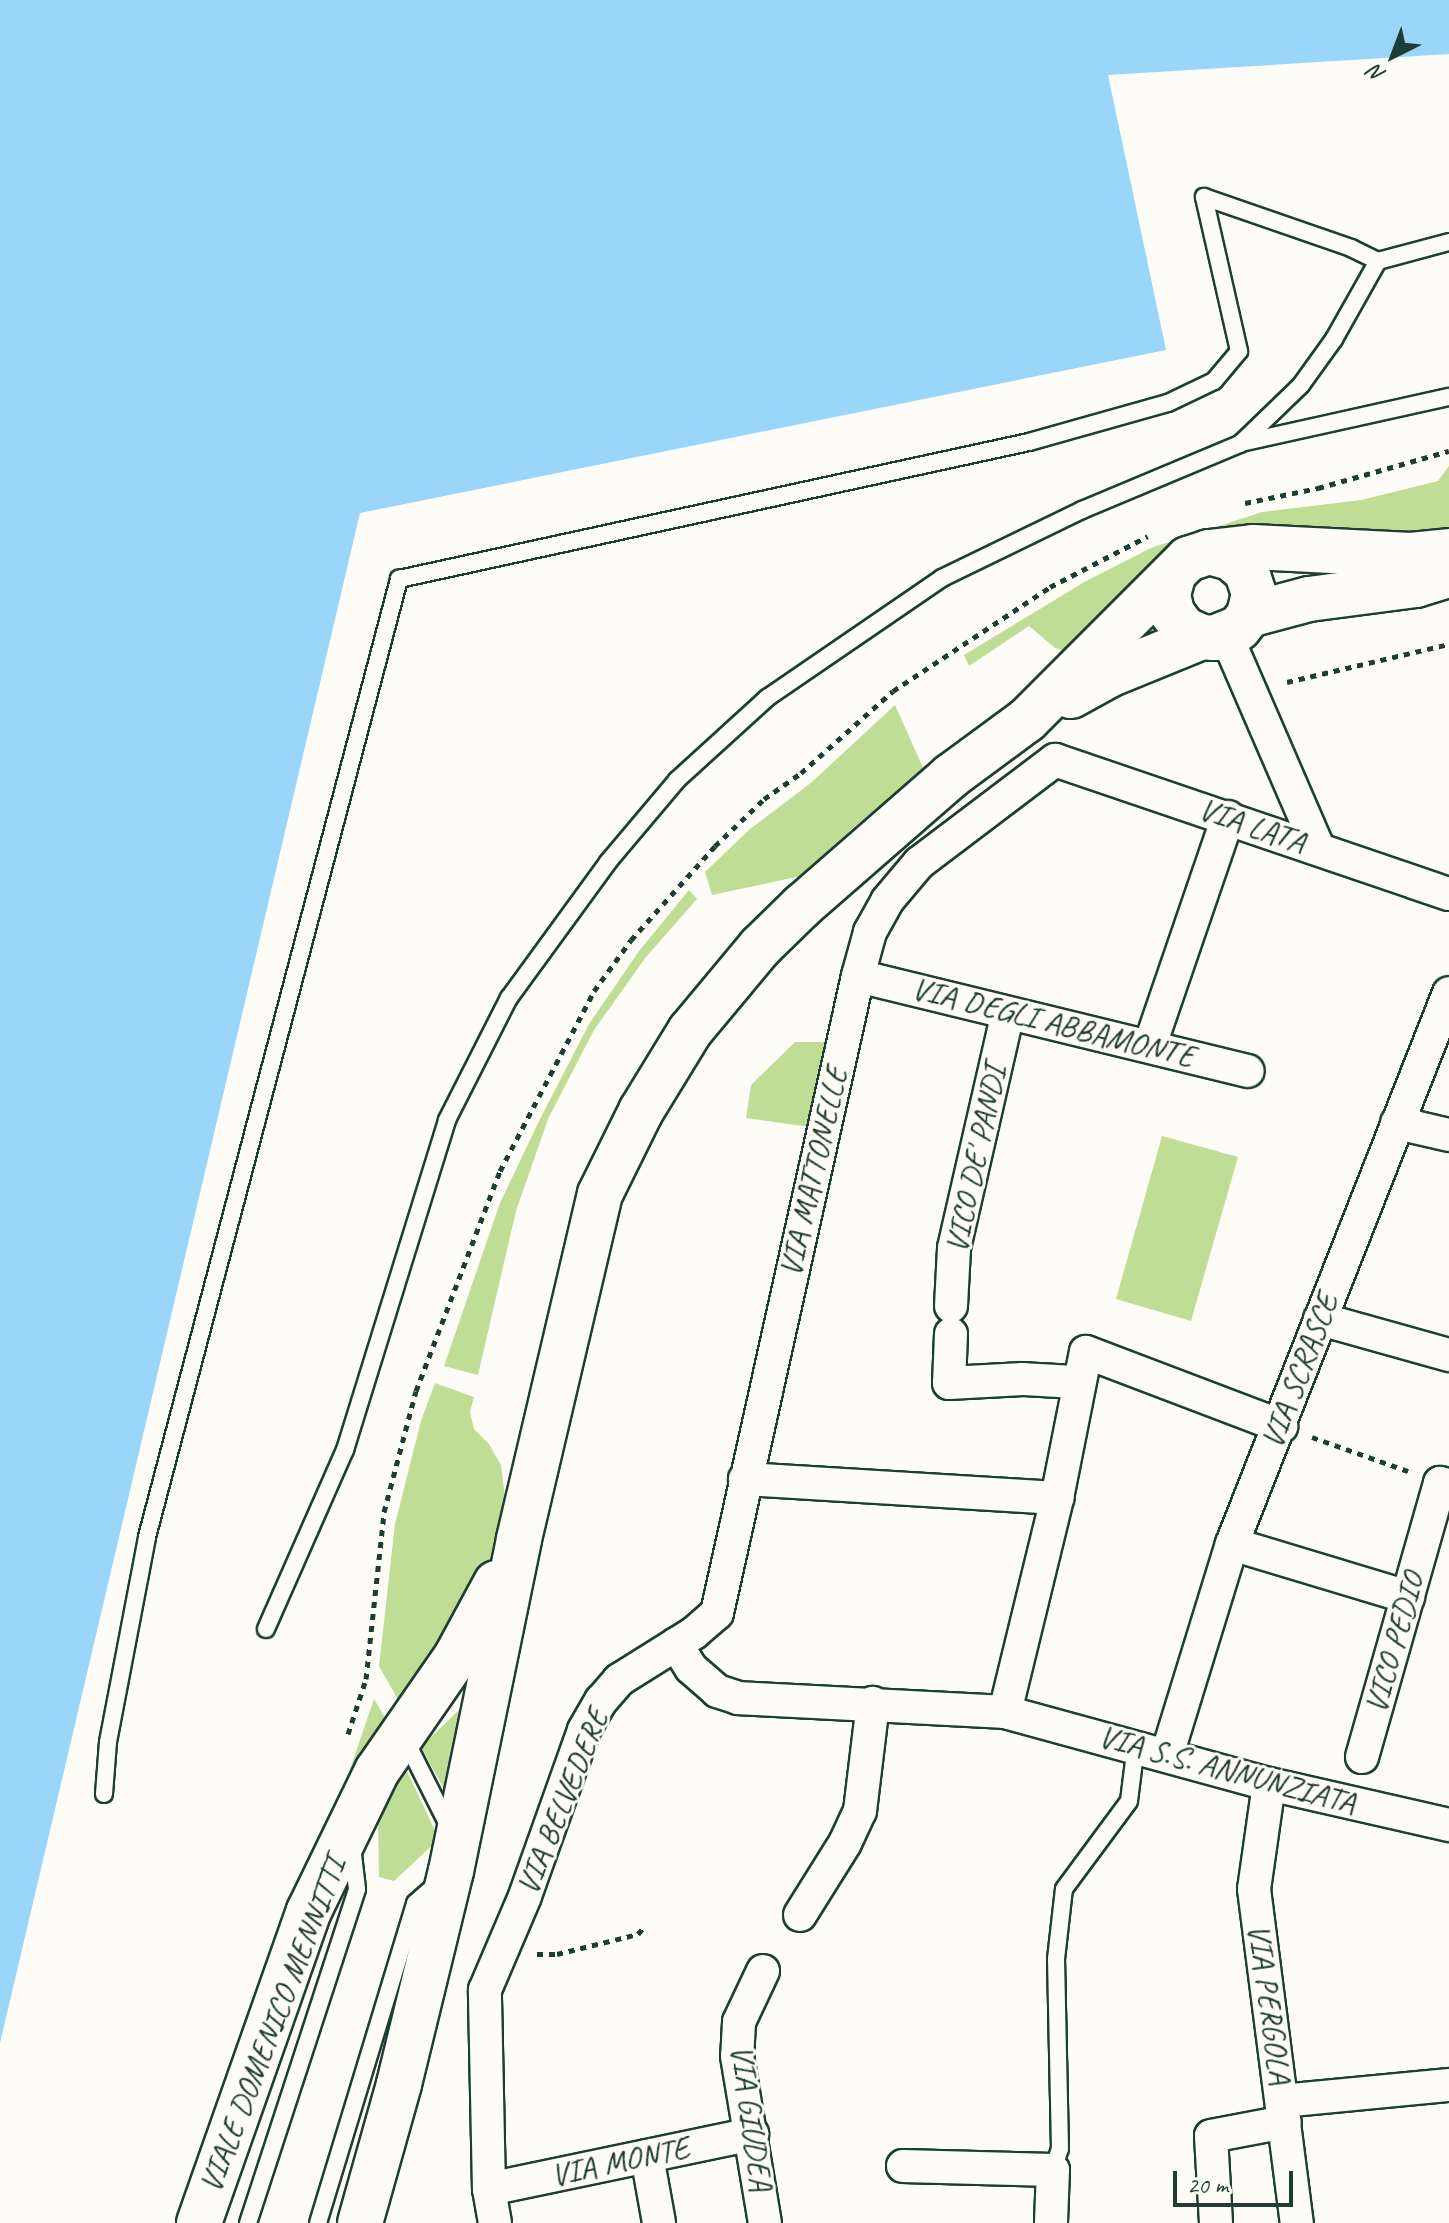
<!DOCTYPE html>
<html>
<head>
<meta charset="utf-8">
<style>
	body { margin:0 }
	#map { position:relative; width:1449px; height:2223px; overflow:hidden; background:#fdfcf7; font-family:Caveat,sans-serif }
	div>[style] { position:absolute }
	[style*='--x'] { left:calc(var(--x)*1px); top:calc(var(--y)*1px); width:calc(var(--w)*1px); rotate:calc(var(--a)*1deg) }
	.green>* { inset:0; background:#c0dd95 }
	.water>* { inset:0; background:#99d6fa }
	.path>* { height:5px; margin-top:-2.5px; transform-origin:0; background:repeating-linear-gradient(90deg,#1f3d34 0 6px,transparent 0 12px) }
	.roads { filter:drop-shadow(2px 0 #1f3d34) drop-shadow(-2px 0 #1f3d34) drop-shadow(0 2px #1f3d34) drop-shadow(0 -2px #1f3d34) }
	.lane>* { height:16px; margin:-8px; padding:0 8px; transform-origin:8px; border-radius:8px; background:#fdfcf7 }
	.street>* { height:32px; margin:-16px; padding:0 16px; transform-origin:16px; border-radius:16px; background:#fdfcf7 }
	.secondary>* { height:44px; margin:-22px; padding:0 22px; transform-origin:22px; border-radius:22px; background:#fdfcf7 }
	span { translate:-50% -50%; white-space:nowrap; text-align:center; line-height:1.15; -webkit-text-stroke:6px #fdfcf7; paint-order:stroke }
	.street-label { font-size:32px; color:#1f3d34 }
	.north { position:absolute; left:1353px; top:16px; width:80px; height:80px; -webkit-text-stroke:6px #fdfcf7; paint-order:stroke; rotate:222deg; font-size:22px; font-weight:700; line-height:32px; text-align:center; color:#1f3d34 }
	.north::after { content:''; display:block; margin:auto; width:28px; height:36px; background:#1f3d34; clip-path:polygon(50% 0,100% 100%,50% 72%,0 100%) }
	.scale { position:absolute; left:1173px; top:2171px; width:120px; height:36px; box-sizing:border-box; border:4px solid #1f3d34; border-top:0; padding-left:10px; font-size:24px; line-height:28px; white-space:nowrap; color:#1f3d34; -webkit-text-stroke:6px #fdfcf7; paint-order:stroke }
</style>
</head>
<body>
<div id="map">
	<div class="green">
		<div style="clip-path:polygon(1449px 466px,1449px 533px,1331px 537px,1216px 527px,1262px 512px,1361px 500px,1438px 481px)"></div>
		<div style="clip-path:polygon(1189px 536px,1159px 557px,1073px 653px,1055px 648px,1029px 626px,969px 666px,964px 655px,1086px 581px,1153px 547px)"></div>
		<div style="clip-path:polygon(895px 705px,924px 770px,855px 826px,801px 876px,712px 895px,705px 872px,750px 829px,812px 782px)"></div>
		<div style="clip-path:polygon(689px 890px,697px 899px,646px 957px,594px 1030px,548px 1119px,516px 1211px,478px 1375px,444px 1366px,500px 1203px,538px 1123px,589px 1024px,639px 951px)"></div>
		<div style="clip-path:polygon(795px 1042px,825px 1042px,810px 1127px,746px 1118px,751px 1085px)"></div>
		<div style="clip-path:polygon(1162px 1136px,1238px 1157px,1191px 1321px,1116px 1299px)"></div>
		<div style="clip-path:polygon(435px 1383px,474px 1397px,470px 1412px,474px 1429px,489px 1444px,501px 1465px,505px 1497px,502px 1530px,490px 1568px,402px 1707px,379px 1666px,395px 1524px,421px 1421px)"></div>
		<div style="clip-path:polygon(477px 1692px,450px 1800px,421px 1747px)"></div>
		<div style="clip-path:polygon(374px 1699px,389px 1724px,332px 1822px)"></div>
		<div style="clip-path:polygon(405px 1767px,439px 1839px,394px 1881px,379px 1877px,378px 1819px)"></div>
	</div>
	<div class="water">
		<div style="clip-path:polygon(0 0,1449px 0,1449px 54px,1108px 75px,1166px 350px,360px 513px,0 2043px)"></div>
	</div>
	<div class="path">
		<div style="--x:1245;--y:503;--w:75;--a:-11.6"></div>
		<div style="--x:1318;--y:488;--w:136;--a:-15.8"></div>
		<div style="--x:1287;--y:682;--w:166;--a:-13.2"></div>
		<div style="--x:1312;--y:1437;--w:102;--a:19.5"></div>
		<div style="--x:348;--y:1734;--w:58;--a:-71.9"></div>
		<div style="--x:366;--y:1679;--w:168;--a:-83.8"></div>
		<div style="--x:384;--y:1512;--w:125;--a:-75.2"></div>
		<div style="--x:416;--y:1391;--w:235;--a:-69.1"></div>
		<div style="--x:500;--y:1171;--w:203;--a:-62.4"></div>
		<div style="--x:594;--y:991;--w:63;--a:-54"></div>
		<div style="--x:631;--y:940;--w:126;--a:-48.2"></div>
		<div style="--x:715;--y:846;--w:68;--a:-43.8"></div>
		<div style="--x:764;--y:799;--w:45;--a:-35.1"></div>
		<div style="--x:801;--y:773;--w:123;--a:-41.7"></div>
		<div style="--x:893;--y:691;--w:188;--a:-33.5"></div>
		<div style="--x:1050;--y:587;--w:110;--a:-27.5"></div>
		<div style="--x:537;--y:1954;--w:20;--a:0"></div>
		<div style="--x:557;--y:1954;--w:83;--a:-13.9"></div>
		<div style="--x:638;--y:1934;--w:9;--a:-49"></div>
	</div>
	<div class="roads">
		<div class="lane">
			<div style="--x:1204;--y:197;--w:156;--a:19.1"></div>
			<div style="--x:1351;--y:248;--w:30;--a:26"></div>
			<div style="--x:1378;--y:261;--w:73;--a:-15"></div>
			<div style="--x:1241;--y:443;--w:213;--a:-12.5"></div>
			<div style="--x:266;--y:1629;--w:196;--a:-66.2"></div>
			<div style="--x:345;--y:1450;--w:345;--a:-72.8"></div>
			<div style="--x:447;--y:1120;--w:137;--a:-63.1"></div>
			<div style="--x:509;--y:998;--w:168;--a:-53.9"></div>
			<div style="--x:608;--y:862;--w:107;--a:-49.9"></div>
			<div style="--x:677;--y:780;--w:122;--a:-42.3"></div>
			<div style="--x:767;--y:698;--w:212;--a:-34.4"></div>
			<div style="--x:942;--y:578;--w:156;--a:-25.9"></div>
			<div style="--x:1082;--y:510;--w:171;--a:-22.7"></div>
			<div style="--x:1240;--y:444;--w:85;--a:-44"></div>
			<div style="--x:1301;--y:385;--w:57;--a:-54.3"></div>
			<div style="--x:1334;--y:339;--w:90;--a:-60.6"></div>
			<div style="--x:404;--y:1737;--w:105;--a:63.4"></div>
			<div style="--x:104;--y:1794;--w:52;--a:-85.6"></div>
			<div style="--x:108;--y:1742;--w:209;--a:-79.2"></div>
			<div style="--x:147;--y:1537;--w:991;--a:-75.26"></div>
			<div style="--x:399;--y:579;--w:645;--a:-12.27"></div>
			<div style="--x:1029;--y:442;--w:144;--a:-15.7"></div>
			<div style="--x:1168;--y:403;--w:51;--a:-25.6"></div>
			<div style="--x:1214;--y:381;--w:39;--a:-50"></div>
			<div style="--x:1239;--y:351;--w:158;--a:-102.8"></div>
			<div style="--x:1053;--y:2170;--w:22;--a:-72"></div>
			<div style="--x:1060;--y:2149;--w:190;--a:-91.2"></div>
			<div style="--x:1056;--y:1959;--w:70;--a:-83.5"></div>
			<div style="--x:1064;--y:1889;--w:109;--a:-53.5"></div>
			<div style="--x:1129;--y:1801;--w:56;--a:-82.9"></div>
			<div style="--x:248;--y:2223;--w:351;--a:-71.9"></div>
			<div style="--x:357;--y:1889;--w:43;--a:-96.6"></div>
			<div style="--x:318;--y:2223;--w:334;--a:-73.1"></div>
			<div style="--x:415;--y:1903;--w:28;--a:-41"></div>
		</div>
		<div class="street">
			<div style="--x:1226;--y:635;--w:232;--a:66.6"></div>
			<div style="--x:858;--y:976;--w:401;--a:13.7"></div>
			<div style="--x:1150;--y:1045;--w:241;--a:-71.1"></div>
			<div style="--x:1397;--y:1123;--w:53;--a:13"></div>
			<div style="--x:951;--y:1306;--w:58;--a:-87"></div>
			<div style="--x:954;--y:1248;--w:241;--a:-77.1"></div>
			<div style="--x:1320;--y:1319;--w:134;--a:15.6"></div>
			<div style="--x:951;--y:1334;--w:49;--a:92.3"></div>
			<div style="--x:949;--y:1383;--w:74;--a:-3.1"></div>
			<div style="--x:1023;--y:1379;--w:54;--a:3.2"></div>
			<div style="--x:745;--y:1479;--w:313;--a:3.5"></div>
			<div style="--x:1232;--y:1544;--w:184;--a:16.8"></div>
			<div style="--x:676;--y:1644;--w:28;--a:58"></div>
			<div style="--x:691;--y:1668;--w:35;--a:41"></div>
			<div style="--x:717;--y:1691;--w:22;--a:18"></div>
			<div style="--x:738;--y:1698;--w:267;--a:3"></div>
			<div style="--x:1005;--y:1712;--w:274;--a:15.3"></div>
			<div style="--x:1269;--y:1784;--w:185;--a:12.8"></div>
			<div style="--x:1005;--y:1712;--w:220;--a:-76.3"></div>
			<div style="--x:1057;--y:1498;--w:149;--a:-78.8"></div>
			<div style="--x:1086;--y:1352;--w:209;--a:20.8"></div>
			<div style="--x:1167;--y:1755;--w:221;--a:-72.9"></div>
			<div style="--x:1232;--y:1544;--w:592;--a:-68.5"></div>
			<div style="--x:1362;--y:1757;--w:285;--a:-74.1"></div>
			<div style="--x:1440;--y:1483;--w:9;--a:13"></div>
			<div style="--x:1269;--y:1784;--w:106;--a:98.1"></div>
			<div style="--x:1254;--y:1889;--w:337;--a:82.7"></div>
			<div style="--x:800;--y:1915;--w:85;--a:-58"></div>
			<div style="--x:845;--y:1843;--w:35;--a:-65"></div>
			<div style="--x:860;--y:1811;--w:109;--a:-83.1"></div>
			<div style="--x:763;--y:1971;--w:56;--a:115.2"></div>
			<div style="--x:739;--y:2022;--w:34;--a:93"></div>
			<div style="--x:737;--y:2056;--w:169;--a:80.5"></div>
			<div style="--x:1282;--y:2101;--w:168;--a:-5.5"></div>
			<div style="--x:647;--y:2156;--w:68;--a:79.8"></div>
			<div style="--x:903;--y:2166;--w:150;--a:1.5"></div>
			<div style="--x:1053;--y:2170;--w:53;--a:92.2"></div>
			<div style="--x:489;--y:2189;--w:269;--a:-11.8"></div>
			<div style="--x:495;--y:2223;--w:35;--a:-100"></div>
			<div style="--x:489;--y:2189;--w:199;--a:-91.2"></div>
			<div style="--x:485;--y:1990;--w:102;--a:-66.9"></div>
			<div style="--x:525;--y:1896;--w:176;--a:-70.4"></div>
			<div style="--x:584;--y:1730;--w:34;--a:-60"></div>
			<div style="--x:601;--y:1701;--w:28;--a:-49"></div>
			<div style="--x:619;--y:1680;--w:89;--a:-32.1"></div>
			<div style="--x:694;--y:1633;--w:30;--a:-41"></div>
			<div style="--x:717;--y:1613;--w:652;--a:-77.52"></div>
			<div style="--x:858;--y:976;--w:46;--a:-74.7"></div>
			<div style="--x:870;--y:932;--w:35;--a:-61"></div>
			<div style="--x:887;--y:901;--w:50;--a:-49.9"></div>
			<div style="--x:919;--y:863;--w:171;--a:-37.1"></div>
			<div style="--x:1055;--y:760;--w:416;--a:18.8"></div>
			<div style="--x:1216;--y:2223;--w:87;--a:-93.3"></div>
			<div style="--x:1211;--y:2136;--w:75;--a:-10.7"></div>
		</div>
		<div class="secondary">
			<div style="--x:1173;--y:576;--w:20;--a:105"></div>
			<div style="--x:1168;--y:595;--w:18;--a:77"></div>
			<div style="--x:1172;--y:613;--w:20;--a:53"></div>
			<div style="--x:1184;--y:629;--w:20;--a:24"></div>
			<div style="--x:1202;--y:637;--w:12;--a:5"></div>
			<div style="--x:1214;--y:638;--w:27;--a:-22"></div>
			<div style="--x:1239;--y:628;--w:16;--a:-52"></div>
			<div style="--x:1249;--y:615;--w:22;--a:-77"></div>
			<div style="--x:1254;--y:594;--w:23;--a:-108"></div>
			<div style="--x:1247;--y:572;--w:21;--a:-139"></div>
			<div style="--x:1231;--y:558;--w:23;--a:-165"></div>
			<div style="--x:1249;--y:615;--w:62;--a:-14.9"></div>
			<div style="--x:1309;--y:599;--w:108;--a:-7.5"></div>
			<div style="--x:1416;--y:585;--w:34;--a:-17"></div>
			<div style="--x:1071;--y:696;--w:43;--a:-28.9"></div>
			<div style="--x:1109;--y:675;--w:100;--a:-22.2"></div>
			<div style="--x:199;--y:2223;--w:331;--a:-70.6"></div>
			<div style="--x:309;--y:1911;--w:156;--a:-64.1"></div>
			<div style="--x:377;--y:1771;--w:139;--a:-55.3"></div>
			<div style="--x:456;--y:1657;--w:84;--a:-61.6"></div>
			<div style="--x:360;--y:2223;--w:144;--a:-74.3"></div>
			<div style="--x:399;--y:2084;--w:219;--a:-76.3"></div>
			<div style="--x:451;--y:1871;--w:339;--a:-78.4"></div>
			<div style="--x:519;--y:1539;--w:354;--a:-76.8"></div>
			<div style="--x:600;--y:1194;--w:93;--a:-63.7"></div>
			<div style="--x:641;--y:1111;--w:94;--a:-58.5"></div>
			<div style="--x:690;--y:1031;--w:109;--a:-50.2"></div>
			<div style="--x:760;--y:947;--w:59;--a:-44.3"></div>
			<div style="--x:802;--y:906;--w:198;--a:-41.1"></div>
			<div style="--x:951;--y:776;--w:94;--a:-36.4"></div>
			<div style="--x:1027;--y:720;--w:228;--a:-45"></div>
			<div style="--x:1188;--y:559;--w:22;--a:-18"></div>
			<div style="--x:1209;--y:552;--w:44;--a:-6.5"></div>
			<div style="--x:1253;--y:547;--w:158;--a:2.9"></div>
			<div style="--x:1411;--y:555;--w:38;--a:-6"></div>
		</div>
	</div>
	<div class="street-label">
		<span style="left:1252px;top:826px;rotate:19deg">VIA LATA</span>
		<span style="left:1053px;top:1023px;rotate:14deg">VIA DEGLI ABBAMONTE</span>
		<span style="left:976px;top:1159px;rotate:-78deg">VICO DE' PANDI</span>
		<span style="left:814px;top:1172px;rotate:-77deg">VIA MATTONELLE</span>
		<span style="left:1300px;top:1371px;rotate:-69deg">VIA SCRASCE</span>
		<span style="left:1395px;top:1643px;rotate:-74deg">VICO PEDIO</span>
		<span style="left:1227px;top:1770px;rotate:15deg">VIA S.S. ANNUNZIATA</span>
		<span style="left:563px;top:1802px;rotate:-68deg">VIA BELVEDERE</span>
		<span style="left:1269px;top:2004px;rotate:82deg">VIA PERGOLA</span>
		<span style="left:273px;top:2025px;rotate:-69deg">VIALE DOMENICO MENNITTI</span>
		<span style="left:751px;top:2118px;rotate:82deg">VIA GIUDEA</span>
		<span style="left:620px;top:2162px;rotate:-12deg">VIA MONTE</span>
	</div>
	<div class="north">N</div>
	<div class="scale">20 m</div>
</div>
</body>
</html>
